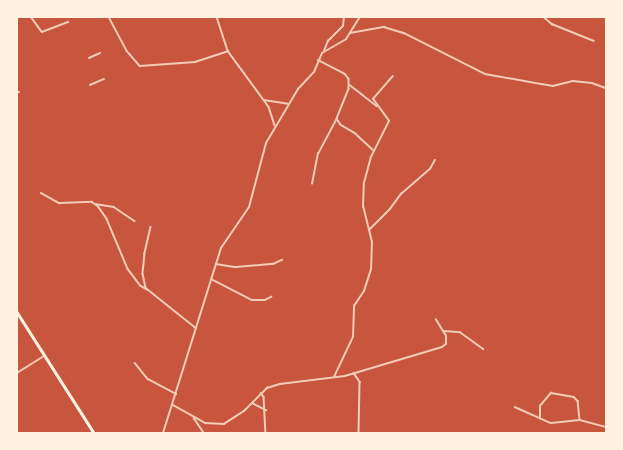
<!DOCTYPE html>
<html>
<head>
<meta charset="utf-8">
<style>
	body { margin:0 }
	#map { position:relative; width:623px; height:450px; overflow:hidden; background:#c8553d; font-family:Montserrat,sans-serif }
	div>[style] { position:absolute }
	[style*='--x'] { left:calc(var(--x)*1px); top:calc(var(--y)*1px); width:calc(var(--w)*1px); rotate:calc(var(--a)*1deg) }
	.minor>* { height:1.5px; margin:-0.75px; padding:0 0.75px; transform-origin:0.75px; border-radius:0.75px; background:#f1ccb7 }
	.tertiary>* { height:2px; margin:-1px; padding:0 1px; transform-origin:1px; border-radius:1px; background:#f1ccb7 }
	.secondary>* { height:2.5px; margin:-1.25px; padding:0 1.25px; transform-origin:1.25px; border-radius:1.25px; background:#fff3e0 }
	span { translate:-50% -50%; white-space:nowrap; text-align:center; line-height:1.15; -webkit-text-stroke:3px #fff3e0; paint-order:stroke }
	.frame { position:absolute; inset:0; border:18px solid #fff3e0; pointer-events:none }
</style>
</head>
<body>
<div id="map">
	<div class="minor">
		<div style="--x:109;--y:17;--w:38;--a:62"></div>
		<div style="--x:127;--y:51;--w:20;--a:49"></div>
		<div style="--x:140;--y:66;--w:55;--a:-4.2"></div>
		<div style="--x:195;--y:62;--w:35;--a:-18"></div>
		<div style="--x:217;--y:17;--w:36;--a:72"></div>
		<div style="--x:228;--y:51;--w:69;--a:53.8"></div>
		<div style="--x:269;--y:107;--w:19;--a:72"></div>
		<div style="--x:544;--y:17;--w:11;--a:41"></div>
		<div style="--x:552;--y:24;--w:45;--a:22"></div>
		<div style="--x:32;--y:18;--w:17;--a:54"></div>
		<div style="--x:42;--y:32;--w:28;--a:-21"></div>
		<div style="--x:350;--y:33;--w:35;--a:-10"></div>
		<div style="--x:384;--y:27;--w:21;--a:17"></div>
		<div style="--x:404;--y:33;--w:91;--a:26.8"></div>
		<div style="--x:485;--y:74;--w:58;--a:10"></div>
		<div style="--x:542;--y:84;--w:11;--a:10"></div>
		<div style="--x:553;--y:86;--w:21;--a:-14"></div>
		<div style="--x:573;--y:81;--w:19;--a:6"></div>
		<div style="--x:592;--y:83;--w:15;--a:20"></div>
		<div style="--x:324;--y:51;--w:11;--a:-68"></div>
		<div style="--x:328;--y:41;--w:21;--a:-45"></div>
		<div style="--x:343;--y:26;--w:9;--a:-84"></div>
		<div style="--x:89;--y:58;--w:12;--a:-24"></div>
		<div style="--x:318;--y:60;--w:30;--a:27"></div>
		<div style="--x:345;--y:74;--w:6;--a:51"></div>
		<div style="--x:349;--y:79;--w:10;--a:90"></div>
		<div style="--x:349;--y:89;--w:32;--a:112"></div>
		<div style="--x:337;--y:119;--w:7;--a:56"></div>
		<div style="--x:341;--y:125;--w:16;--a:30"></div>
		<div style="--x:355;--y:133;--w:26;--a:43"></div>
		<div style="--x:90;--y:85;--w:15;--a:-23"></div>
		<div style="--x:350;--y:85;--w:34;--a:38"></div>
		<div style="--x:17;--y:92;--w:2;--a:0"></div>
		<div style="--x:264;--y:100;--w:24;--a:9"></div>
		<div style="--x:312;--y:184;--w:31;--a:-79"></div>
		<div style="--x:318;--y:154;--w:40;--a:-62"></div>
		<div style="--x:41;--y:193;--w:21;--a:29"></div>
		<div style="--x:59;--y:203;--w:33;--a:-2"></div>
		<div style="--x:92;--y:202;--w:7;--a:34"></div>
		<div style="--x:98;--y:206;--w:16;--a:55"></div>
		<div style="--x:107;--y:219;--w:54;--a:67.2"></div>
		<div style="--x:128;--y:269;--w:21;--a:53"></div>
		<div style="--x:141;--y:286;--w:8;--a:30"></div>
		<div style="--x:95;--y:204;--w:19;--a:9"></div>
		<div style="--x:114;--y:207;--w:25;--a:34"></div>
		<div style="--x:151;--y:227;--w:28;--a:103"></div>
		<div style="--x:145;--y:254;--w:20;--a:96"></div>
		<div style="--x:143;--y:274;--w:14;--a:78"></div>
		<div style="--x:146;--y:288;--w:64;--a:38.7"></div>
		<div style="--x:370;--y:229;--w:28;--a:-45"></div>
		<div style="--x:390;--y:209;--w:19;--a:-54"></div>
		<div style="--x:401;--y:194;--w:38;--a:-41"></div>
		<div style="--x:430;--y:169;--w:10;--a:-61"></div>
		<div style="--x:216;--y:264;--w:20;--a:9"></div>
		<div style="--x:236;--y:267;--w:37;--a:-5"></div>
		<div style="--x:273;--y:264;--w:10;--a:-24"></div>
		<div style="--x:211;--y:279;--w:46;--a:27.1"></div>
		<div style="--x:252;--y:300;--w:13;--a:0"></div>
		<div style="--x:265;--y:300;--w:7;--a:-27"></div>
		<div style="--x:444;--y:331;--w:16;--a:4"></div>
		<div style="--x:460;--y:332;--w:29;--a:36"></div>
		<div style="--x:135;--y:363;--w:21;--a:51"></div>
		<div style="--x:148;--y:379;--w:32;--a:28"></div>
		<div style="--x:17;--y:373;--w:32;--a:-32"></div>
		<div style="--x:354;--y:373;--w:11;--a:56"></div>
		<div style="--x:360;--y:382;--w:51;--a:91.1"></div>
		<div style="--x:334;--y:377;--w:44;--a:-64.6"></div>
		<div style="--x:353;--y:337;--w:31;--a:-88"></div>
		<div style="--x:354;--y:306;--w:18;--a:-56"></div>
		<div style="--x:364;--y:291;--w:22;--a:-72"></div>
		<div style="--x:371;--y:270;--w:28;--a:-88"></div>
		<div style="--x:372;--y:242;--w:36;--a:-104"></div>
		<div style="--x:363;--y:207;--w:24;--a:-88"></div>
		<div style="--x:364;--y:183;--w:27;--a:-75"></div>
		<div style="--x:371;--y:157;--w:40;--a:-63.4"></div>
		<div style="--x:389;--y:121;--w:27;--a:-126"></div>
		<div style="--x:373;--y:99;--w:30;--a:-49"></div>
		<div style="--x:261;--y:393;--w:5;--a:53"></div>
		<div style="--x:264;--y:397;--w:36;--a:87"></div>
		<div style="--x:252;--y:403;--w:16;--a:27"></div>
		<div style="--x:173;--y:405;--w:37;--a:29"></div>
		<div style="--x:205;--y:423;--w:19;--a:3"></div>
		<div style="--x:224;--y:424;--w:24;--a:-33"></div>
		<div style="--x:244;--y:411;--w:33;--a:-45"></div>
		<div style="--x:267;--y:388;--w:14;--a:-17"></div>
		<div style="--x:280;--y:384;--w:65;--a:-7"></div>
		<div style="--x:345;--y:376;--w:101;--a:-16.6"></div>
		<div style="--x:442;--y:347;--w:5;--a:-37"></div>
		<div style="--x:446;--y:344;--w:8;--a:-90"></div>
		<div style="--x:446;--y:336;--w:19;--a:-122"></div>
		<div style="--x:515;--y:407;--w:39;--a:24"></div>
		<div style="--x:551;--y:423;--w:29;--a:-6"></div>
		<div style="--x:194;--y:418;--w:18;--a:56"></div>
		<div style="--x:540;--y:419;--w:13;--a:-90"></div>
		<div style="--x:540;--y:406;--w:17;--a:-50"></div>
		<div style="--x:551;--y:393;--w:23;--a:10"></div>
		<div style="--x:574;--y:397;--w:6;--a:45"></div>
		<div style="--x:578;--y:401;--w:19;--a:84"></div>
		<div style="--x:580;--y:420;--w:27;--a:15"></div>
	</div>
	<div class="tertiary">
		<div style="--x:163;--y:433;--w:194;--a:-72.6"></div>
		<div style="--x:221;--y:248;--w:50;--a:-55.7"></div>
		<div style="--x:249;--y:207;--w:66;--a:-75.1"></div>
		<div style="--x:266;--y:143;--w:63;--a:-59.3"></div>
		<div style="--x:298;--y:89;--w:23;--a:-47"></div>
		<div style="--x:314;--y:72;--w:21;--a:-67"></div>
		<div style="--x:322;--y:53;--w:28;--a:-30"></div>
		<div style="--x:346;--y:39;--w:26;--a:-58"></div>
	</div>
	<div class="secondary">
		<div style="--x:17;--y:312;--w:143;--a:57.5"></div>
	</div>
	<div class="frame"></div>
</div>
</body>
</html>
